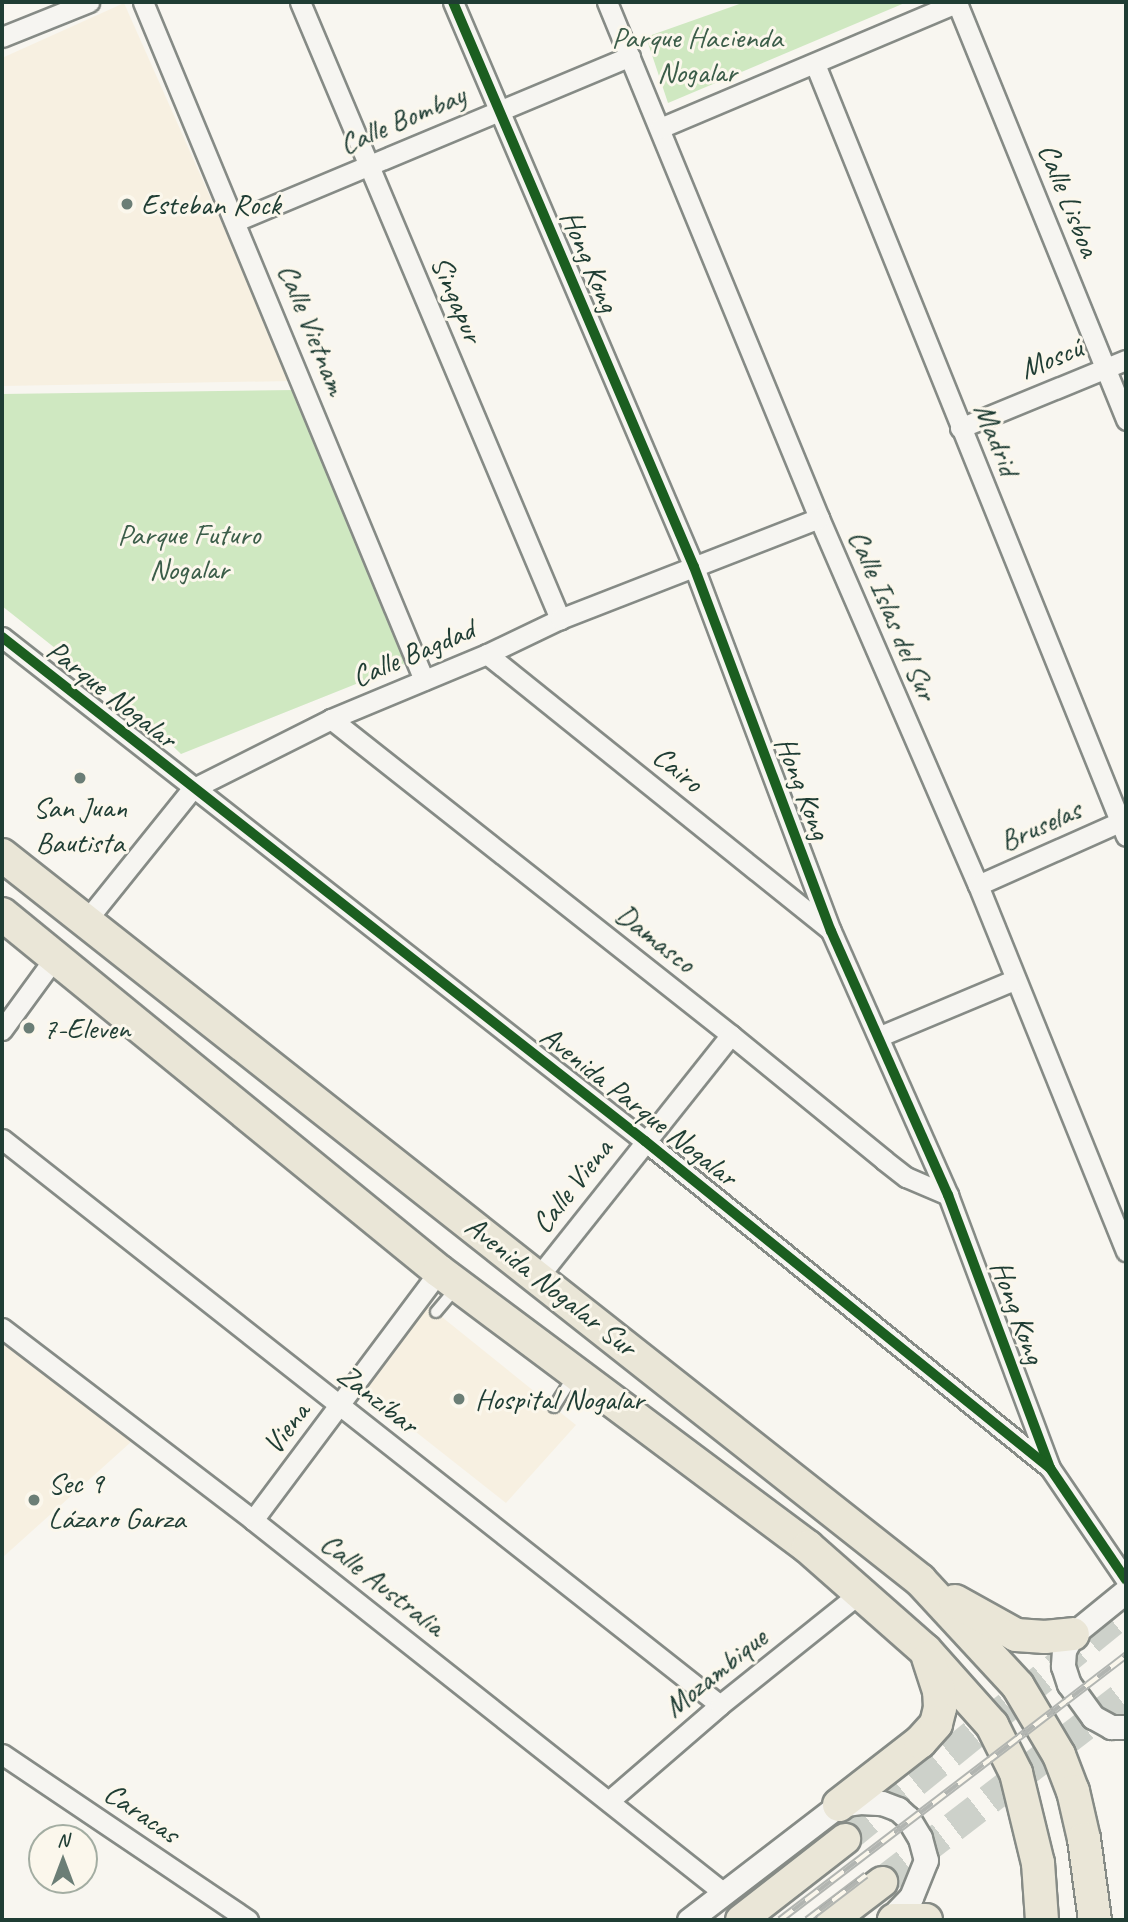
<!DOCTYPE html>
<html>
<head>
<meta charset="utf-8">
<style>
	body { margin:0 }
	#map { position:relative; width:1128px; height:1922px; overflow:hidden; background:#f8f6f0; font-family:Caveat,sans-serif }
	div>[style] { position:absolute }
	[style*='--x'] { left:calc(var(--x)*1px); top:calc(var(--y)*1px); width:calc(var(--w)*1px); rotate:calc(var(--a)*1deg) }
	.built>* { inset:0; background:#f7f0e1 }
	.green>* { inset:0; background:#cfe8c1 }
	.primary-tunnel>* { height:30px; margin-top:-15px; transform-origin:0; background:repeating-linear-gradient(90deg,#cdd1ca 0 30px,transparent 0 45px) }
	.roads { filter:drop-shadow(2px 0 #868b86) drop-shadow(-2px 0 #868b86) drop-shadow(0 2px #868b86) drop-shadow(0 -2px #868b86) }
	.service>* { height:10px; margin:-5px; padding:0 5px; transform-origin:5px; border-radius:5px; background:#f6f5f1 }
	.minor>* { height:19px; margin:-9.5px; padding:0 9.5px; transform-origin:9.5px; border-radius:9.5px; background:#f6f5f1 }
	.tertiary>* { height:23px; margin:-11.5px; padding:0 11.5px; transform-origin:11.5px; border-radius:11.5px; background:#f6f5f1 }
	.primary>* { height:30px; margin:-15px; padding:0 15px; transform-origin:15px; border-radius:15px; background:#eae6d7 }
	.trunk>* { height:32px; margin:-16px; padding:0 16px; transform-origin:16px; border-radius:16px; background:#eae6d7 }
	.rail>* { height:8px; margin-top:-4px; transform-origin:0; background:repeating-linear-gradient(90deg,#fbf7ec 0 16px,#b2b5b1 0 32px); box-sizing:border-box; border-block:2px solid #b2b5b1 }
	.cycleway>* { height:10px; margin:-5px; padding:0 5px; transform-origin:5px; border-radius:5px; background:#1b5e20 }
	.dots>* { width:19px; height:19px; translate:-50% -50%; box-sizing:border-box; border:4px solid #fbf7ec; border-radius:50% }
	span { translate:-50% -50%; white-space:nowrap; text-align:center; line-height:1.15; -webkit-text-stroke:6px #fbf7ec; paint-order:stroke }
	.park-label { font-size:30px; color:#3b5d49 }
	.street-label { font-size:30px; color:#1f3d34 }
	.poi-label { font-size:30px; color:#1f3d34 }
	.left { translate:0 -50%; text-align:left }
	.frame { position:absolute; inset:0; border:4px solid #1f3d34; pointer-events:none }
	.north { position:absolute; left:28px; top:1824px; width:70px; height:70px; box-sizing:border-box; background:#fbf7ec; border:2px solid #a3ada2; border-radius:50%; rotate:0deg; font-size:19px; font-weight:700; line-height:28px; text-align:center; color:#1f3d34 }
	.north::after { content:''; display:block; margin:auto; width:24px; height:32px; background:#6b7e76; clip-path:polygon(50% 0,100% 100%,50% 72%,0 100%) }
</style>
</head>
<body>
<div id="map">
	<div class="built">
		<div style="clip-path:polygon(124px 3px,292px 381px,2px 386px,2px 58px)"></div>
		<div style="clip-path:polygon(427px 1305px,576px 1425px,506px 1503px,364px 1391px)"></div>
		<div style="clip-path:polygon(2px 1342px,131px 1442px,2px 1558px)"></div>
	</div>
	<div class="green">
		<div style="clip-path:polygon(745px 2px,907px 2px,668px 103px,646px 37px)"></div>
		<div style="clip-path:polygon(295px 390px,406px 664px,181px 754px,147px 721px,2px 606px,2px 394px)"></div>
	</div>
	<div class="primary-tunnel">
		<div style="--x:845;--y:1839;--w:362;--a:-39.1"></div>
		<div style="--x:882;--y:1882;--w:308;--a:-37.6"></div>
	</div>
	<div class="roads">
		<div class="service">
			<div style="--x:436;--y:1312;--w:31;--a:-50"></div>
			<div style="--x:554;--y:1407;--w:38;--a:-58"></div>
		</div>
		<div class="minor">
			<div style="--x:143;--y:2;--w:734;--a:67.49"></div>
			<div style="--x:300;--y:2;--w:670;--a:67.15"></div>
			<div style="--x:453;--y:2;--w:614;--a:66.9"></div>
			<div style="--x:694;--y:567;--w:389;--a:69.4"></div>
			<div style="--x:831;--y:931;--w:289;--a:66.1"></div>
			<div style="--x:948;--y:1195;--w:291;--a:69.5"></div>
			<div style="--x:1050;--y:1468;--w:135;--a:55.8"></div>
			<div style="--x:607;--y:2;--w:558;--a:67.66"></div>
			<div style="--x:819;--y:518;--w:400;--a:66.6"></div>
			<div style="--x:978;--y:885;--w:395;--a:68"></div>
			<div style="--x:957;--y:3;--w:450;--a:67.9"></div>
			<div style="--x:2;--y:37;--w:94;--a:-21.9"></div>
			<div style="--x:815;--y:64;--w:832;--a:68.06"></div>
			<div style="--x:660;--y:128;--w:324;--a:-22.9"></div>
			<div style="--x:236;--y:221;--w:427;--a:-22.7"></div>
			<div style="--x:960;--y:428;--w:179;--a:-22.3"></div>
			<div style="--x:2;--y:637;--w:817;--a:38.09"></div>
			<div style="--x:645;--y:1141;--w:519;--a:38.9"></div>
			<div style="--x:487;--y:654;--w:440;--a:38.8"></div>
			<div style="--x:331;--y:719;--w:510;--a:38.31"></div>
			<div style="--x:731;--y:1035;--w:198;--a:39.2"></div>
			<div style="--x:884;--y:1160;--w:28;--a:38"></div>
			<div style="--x:906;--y:1177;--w:46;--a:23.2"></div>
			<div style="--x:978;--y:885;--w:162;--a:-24"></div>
			<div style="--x:85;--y:922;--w:171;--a:-51.2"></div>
			<div style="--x:192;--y:789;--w:156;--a:-26.7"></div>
			<div style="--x:331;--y:719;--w:169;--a:-22.6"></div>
			<div style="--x:487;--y:654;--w:81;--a:-25.6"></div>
			<div style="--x:560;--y:619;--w:278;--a:-21.3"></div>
			<div style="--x:2;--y:1030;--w:92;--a:-53.9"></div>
			<div style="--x:880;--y:1036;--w:145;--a:-22.7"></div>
			<div style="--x:2;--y:1139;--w:914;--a:38.25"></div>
			<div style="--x:539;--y:1276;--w:308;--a:-51.5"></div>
			<div style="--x:2;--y:1328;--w:316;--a:37.4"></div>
			<div style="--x:253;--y:1520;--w:601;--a:38.38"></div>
			<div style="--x:253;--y:1520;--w:311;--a:-53.2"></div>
			<div style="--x:2;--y:1754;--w:297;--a:34"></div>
			<div style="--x:610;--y:1800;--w:145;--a:-40.8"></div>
			<div style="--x:720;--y:1705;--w:179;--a:-38.7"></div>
		</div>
		<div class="tertiary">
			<div style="--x:1126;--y:1591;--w:68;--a:140.9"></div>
			<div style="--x:1073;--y:1634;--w:18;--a:119"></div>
			<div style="--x:1064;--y:1650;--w:16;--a:94"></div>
			<div style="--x:1063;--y:1666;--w:19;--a:72"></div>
			<div style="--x:1069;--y:1684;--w:41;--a:54"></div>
			<div style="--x:1093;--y:1717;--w:21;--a:29"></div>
			<div style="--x:1111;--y:1727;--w:15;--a:0"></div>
			<div style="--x:689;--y:1920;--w:189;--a:-37.5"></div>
			<div style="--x:839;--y:1805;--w:21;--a:-8"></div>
			<div style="--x:860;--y:1802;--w:22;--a:3"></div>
			<div style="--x:882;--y:1803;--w:17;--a:21"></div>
			<div style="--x:898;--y:1809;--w:13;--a:42"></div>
			<div style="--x:908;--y:1818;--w:23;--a:59"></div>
			<div style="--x:920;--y:1838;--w:23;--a:75"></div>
			<div style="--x:926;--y:1860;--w:40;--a:112"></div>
			<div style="--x:911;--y:1897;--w:32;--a:134"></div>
		</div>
		<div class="primary">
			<div style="--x:741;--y:1920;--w:132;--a:-37.9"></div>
			<div style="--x:832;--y:1920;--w:63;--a:-37.2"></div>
		</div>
		<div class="trunk">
			<div style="--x:2;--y:855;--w:1170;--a:38.3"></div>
			<div style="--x:920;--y:1580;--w:144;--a:47.2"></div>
			<div style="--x:1018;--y:1686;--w:80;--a:59.3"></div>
			<div style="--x:1059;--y:1755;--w:39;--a:69"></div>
			<div style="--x:1073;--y:1791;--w:49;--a:77.1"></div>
			<div style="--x:1084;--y:1839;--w:82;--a:82.3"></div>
			<div style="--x:2;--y:914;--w:564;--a:39.25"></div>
			<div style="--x:439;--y:1271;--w:461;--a:36.8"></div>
			<div style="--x:808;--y:1547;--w:156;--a:41.4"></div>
			<div style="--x:925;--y:1650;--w:101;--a:48.2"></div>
			<div style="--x:992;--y:1725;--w:54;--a:63.4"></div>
			<div style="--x:1016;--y:1773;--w:93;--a:76.3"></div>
			<div style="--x:1038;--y:1863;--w:57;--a:86"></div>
			<div style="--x:955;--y:1601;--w:70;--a:29.1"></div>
			<div style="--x:1016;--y:1635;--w:29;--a:4"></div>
			<div style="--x:1045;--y:1637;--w:28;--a:-6"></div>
			<div style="--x:839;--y:1805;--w:103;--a:-37.9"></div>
			<div style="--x:920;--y:1742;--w:24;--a:-48"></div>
			<div style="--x:936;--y:1724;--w:16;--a:-76"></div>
			<div style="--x:940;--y:1708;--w:17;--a:-93"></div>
			<div style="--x:939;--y:1691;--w:35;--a:-108"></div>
			<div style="--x:894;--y:1920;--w:32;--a:0"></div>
		</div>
	</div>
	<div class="rail">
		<div style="--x:780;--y:1920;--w:436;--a:-37.4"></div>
		<div style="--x:807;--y:1920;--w:74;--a:-37.3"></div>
	</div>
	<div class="cycleway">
		<div style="--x:453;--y:2;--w:614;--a:66.9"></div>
		<div style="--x:694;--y:567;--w:389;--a:69.4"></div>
		<div style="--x:831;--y:931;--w:289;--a:66.1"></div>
		<div style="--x:948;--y:1195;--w:291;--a:69.5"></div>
		<div style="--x:1050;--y:1468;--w:135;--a:55.8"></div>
		<div style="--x:2;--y:637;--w:817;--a:38.09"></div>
		<div style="--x:645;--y:1141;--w:521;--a:38.92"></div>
	</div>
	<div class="dots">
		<div style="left:127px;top:204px;background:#6b7e76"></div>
		<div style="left:80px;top:778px;background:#6b7e76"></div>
		<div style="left:29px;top:1028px;background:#6b7e76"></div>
		<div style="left:459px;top:1399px;background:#6b7e76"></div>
		<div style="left:34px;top:1500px;background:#6b7e76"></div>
	</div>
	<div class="park-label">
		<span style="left:697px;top:54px">Parque Hacienda<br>Nogalar</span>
		<span style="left:189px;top:551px">Parque Futuro<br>Nogalar</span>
	</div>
	<div class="street-label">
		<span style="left:402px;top:119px;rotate:-23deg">Calle Bombay</span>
		<span style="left:1069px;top:200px;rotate:68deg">Calle Lisboa</span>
		<span style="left:590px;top:261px;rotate:67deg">Hong Kong</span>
		<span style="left:457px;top:299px;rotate:67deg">Singapur</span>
		<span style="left:313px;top:329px;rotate:68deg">Calle Vietnam</span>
		<span style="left:1051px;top:358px;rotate:-22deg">Moscú</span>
		<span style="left:997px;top:439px;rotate:68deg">Madrid</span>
		<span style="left:893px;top:615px;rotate:67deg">Calle Islas del Sur</span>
		<span style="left:413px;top:653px;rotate:-23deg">Calle Bagdad</span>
		<span style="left:112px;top:694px;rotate:38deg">Parque Nogalar</span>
		<span style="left:678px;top:769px;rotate:39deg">Cairo</span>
		<span style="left:803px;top:788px;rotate:69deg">Hong Kong</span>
		<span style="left:1040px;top:825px;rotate:-24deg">Bruselas</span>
		<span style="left:656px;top:938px;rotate:38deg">Damasco</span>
		<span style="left:639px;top:1106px;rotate:38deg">Avenida Parque Nogalar</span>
		<span style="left:572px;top:1186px;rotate:-52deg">Calle Viena</span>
		<span style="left:551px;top:1286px;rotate:38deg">Avenida Nogalar Sur</span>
		<span style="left:1018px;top:1312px;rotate:70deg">Hong Kong</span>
		<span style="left:378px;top:1399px;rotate:38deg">Zanzíbar</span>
		<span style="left:286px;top:1428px;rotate:-53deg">Viena</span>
		<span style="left:383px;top:1584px;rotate:38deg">Calle Australia</span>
		<span style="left:715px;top:1672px;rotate:-39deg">Mozambique</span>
		<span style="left:142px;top:1813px;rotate:34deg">Caracas</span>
	</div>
	<div class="poi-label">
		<span class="left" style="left:141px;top:204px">Esteban Rock</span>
		<span style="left:80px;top:824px">San Juan<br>Bautista</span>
		<span class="left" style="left:43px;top:1028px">7-Eleven</span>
		<span class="left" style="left:475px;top:1399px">Hospital Nogalar</span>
		<span class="left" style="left:48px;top:1500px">Sec 9<br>Lázaro Garza</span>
	</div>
	<div class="frame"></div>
	<div class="north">N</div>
</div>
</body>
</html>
